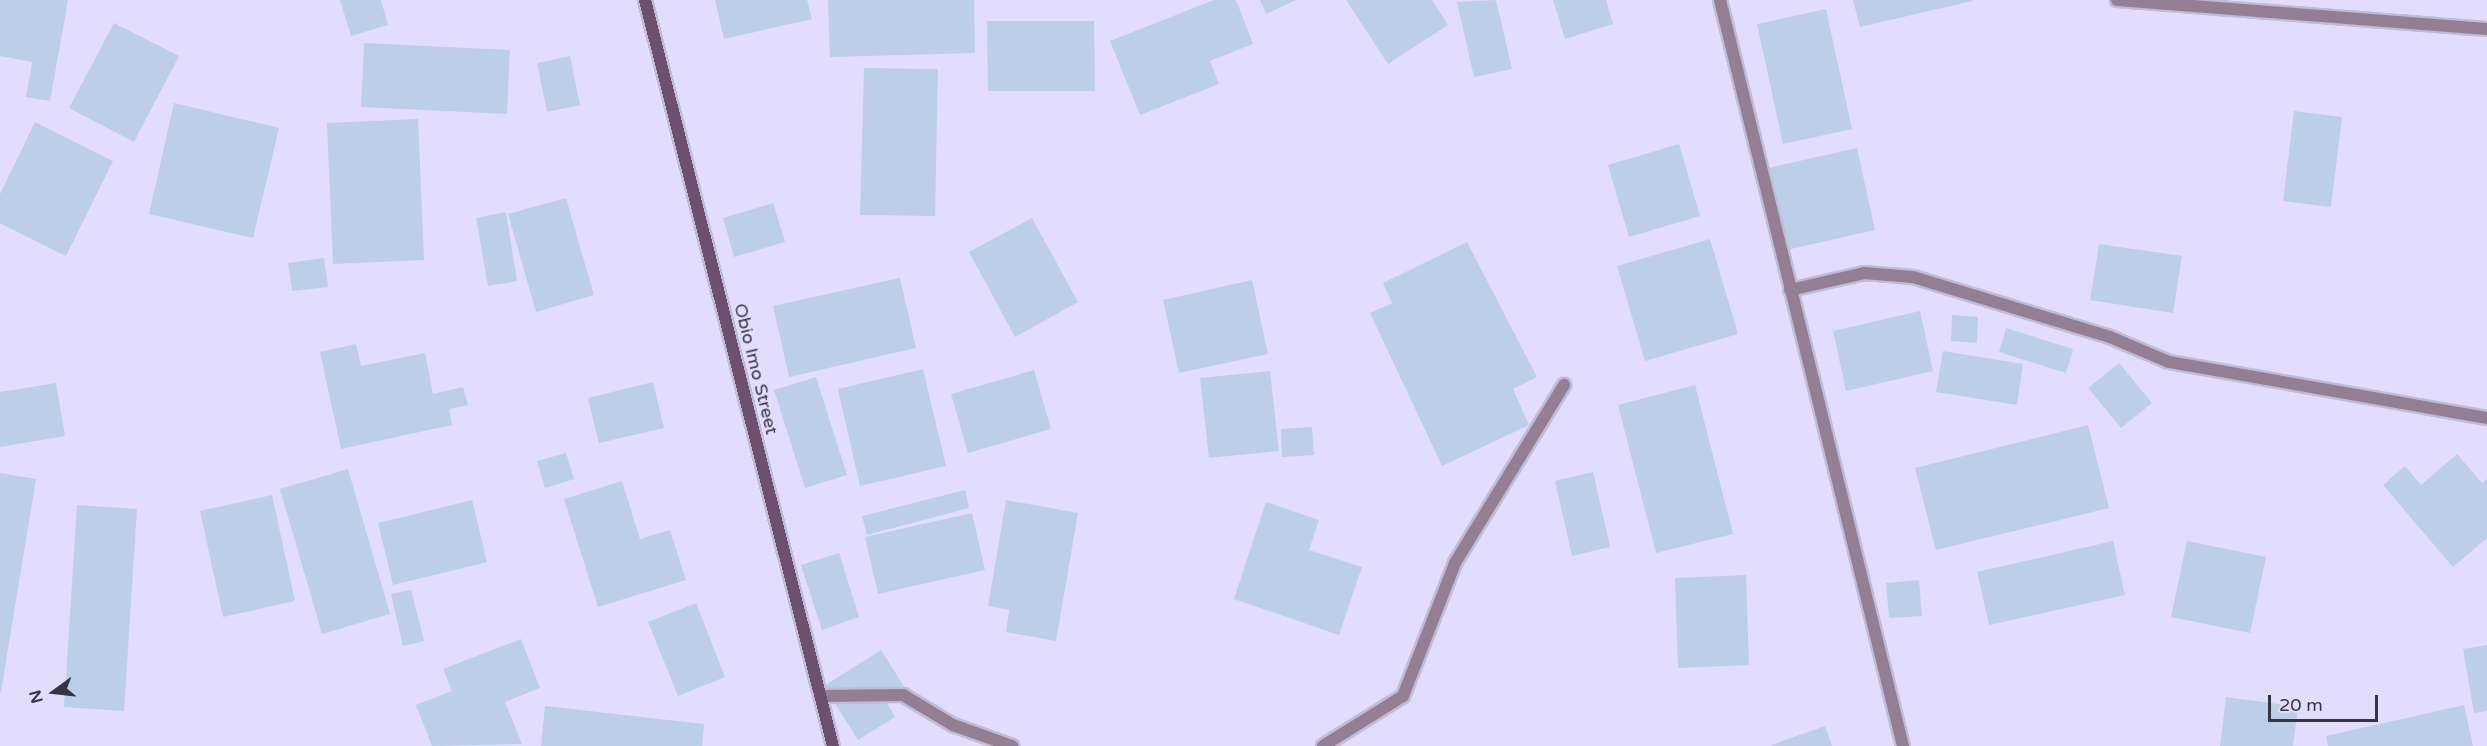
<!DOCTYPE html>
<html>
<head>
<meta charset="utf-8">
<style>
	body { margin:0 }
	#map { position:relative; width:2487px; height:746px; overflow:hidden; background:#e2ddfc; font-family:"Varela Round",sans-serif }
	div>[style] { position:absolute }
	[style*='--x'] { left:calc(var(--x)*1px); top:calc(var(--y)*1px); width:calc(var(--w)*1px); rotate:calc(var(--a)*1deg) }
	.building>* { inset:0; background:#bdcee9 }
	.roads { filter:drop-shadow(2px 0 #c0bbd7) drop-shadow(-2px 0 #c0bbd7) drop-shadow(0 2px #c0bbd7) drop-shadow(0 -2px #c0bbd7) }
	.lane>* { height:12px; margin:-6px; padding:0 6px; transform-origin:6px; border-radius:6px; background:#947e94 }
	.street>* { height:12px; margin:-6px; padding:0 6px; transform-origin:6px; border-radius:6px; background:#947e94 }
	.secondary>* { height:12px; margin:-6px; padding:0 6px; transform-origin:6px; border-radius:6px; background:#6d4f6e }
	span { translate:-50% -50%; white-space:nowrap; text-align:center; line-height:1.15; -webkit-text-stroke:5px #e2ddfc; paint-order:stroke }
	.street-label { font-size:18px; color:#373541 }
	.north { position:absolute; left:24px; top:662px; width:60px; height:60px; -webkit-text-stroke:4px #e2ddfc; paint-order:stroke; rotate:255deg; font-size:16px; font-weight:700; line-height:24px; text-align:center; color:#373541 }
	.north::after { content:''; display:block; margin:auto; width:21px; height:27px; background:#373541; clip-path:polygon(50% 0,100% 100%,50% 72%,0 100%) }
	.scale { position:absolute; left:2268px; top:695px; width:110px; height:27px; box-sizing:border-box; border:3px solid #373541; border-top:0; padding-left:8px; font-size:18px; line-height:21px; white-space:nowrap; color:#373541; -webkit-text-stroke:4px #e2ddfc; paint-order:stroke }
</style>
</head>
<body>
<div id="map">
	<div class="building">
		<div style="clip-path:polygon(0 0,68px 0,50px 101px,26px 97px,32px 62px,0 56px)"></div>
		<div style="clip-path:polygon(340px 0,381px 0,388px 25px,351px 36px)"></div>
		<div style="clip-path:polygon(715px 0,807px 0,812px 19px,724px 39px)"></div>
		<div style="clip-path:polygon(828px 0,974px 0,975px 53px,830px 57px)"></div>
		<div style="clip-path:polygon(1214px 0,1236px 0,1253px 44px,1210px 61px,1219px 84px,1140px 115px,1110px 41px)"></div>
		<div style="clip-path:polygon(1260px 0,1296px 0,1266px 14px)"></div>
		<div style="clip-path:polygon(1346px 0,1432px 0,1448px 25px,1388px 64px)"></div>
		<div style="clip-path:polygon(1496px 0,1512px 69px,1474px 77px,1457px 2px)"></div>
		<div style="clip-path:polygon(1553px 0,1606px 0,1613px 24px,1565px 39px)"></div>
		<div style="clip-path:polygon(1853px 0,1972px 0,1972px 1px,1860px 27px)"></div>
		<div style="clip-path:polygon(1826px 9px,1852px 129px,1783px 144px,1757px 24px)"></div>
		<div style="clip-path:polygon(987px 21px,1094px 21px,1095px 91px,988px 91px)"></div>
		<div style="clip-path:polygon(114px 23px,179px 56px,134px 142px,69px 108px)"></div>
		<div style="clip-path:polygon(364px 43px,510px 50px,507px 114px,361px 107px)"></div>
		<div style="clip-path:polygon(570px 56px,580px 105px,547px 112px,537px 63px)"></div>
		<div style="clip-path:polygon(864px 68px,938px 69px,935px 216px,860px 215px)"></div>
		<div style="clip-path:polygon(174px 103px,279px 128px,253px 238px,149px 214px)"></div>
		<div style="clip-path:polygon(2294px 111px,2342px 117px,2331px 207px,2283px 201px)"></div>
		<div style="clip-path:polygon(418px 119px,424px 260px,333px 264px,327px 123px)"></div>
		<div style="clip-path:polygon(35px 122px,113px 161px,66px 256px,0 223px,0 194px)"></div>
		<div style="clip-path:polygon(1679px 144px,1700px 216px,1629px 237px,1608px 165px)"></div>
		<div style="clip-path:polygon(1857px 148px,1875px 230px,1782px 251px,1764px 169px)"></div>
		<div style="clip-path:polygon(566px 198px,594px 295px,536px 312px,508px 214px)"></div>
		<div style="clip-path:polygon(773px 203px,785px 242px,734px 257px,723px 218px)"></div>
		<div style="clip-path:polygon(506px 212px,517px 281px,488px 286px,476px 218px)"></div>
		<div style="clip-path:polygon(1032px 218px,1078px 302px,1015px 337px,969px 252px)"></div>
		<div style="clip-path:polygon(1710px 239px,1738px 334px,1645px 361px,1617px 266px)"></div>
		<div style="clip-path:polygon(1467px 242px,1537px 377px,1513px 389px,1529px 425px,1442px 466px,1370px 313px,1392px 303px,1383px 283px)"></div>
		<div style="clip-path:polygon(2099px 244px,2182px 256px,2173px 313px,2090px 300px)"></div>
		<div style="clip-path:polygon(324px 258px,328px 287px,292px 291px,288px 263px)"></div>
		<div style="clip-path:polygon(900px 278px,916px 348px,789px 377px,773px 306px)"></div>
		<div style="clip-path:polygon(1252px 280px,1268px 354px,1179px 373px,1163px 300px)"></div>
		<div style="clip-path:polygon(1920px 311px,1933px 371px,1846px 391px,1833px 331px)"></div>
		<div style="clip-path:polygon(1952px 315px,1978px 317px,1977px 343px,1951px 341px)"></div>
		<div style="clip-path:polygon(2006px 328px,2073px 349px,2066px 373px,1999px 352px)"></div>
		<div style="clip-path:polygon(356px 344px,361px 366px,425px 353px,433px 394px,463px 387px,468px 405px,449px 409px,452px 425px,341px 449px,320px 352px)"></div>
		<div style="clip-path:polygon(1943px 351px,2023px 364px,2017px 405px,1936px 392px)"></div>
		<div style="clip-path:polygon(2119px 363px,2152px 403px,2121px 428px,2088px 388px)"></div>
		<div style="clip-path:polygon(923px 369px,946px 466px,860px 486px,838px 389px)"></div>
		<div style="clip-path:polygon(1034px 370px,1051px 429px,968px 453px,951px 394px)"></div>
		<div style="clip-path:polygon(1270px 371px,1279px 451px,1209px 458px,1200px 378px)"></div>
		<div style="clip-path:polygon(816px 377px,847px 475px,805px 488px,774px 390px)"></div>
		<div style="clip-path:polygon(653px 382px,664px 428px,599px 443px,588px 398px)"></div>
		<div style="clip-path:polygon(56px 383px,65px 436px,0 447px,0 392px)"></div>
		<div style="clip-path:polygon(1695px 385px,1733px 534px,1656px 553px,1618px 405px)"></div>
		<div style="clip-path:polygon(2088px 425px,2109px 508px,1936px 550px,1915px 468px)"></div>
		<div style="clip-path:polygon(1312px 427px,1314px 455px,1282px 457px,1281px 429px)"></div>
		<div style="clip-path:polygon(566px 453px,574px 479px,545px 488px,537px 461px)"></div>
		<div style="clip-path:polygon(2457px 454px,2482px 483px,2487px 479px,2487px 538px,2453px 567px,2383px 485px,2405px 466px,2421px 485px)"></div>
		<div style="clip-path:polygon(348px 469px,390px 614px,322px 634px,280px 489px)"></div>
		<div style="clip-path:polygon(1593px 472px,1610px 547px,1572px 556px,1555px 481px)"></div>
		<div style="clip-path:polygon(0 473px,36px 479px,1px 692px,0 692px)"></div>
		<div style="clip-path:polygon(622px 481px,640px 539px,670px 530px,686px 580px,598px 607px,564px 499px)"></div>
		<div style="clip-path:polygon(965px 490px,969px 508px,867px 535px,862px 516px)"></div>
		<div style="clip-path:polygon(272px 495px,295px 601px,223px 617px,200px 511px)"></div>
		<div style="clip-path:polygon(472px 500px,487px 562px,393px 585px,378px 523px)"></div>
		<div style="clip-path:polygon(1006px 500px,1078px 513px,1056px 641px,1006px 632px,1009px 610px,988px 606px)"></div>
		<div style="clip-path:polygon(1266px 502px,1319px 520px,1309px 550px,1362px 567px,1339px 635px,1234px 599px)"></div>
		<div style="clip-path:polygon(77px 505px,137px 509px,124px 711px,64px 707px)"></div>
		<div style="clip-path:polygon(972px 513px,985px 570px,878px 594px,865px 537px)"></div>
		<div style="clip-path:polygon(2113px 541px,2125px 595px,1989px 625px,1977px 572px)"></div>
		<div style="clip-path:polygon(2187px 541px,2266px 557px,2250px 633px,2171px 617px)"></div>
		<div style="clip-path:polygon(839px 553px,859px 617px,822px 630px,801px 565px)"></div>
		<div style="clip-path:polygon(1746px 575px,1749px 665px,1678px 668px,1675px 578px)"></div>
		<div style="clip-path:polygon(1919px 580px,1922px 616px,1889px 618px,1886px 583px)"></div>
		<div style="clip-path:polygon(411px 590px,424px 641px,403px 646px,391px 594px)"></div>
		<div style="clip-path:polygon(696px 603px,725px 677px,678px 696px,648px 622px)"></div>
		<div style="clip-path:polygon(521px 639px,540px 688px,505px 702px,522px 744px,432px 746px,416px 705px,452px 691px,443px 669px)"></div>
		<div style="clip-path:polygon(2487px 645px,2487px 711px,2474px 713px,2463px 649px)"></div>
		<div style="clip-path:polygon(881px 650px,905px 688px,885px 700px,895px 717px,858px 740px,824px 686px)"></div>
		<div style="clip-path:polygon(2226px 697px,2298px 707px,2293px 746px,2220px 746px)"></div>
		<div style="clip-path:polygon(2464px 705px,2473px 746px,2328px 746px,2326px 736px)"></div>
		<div style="clip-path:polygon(545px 706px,704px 724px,702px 746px,541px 746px)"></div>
		<div style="clip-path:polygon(1825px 726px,1832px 746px,1770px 746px,1774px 744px)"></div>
	</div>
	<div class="roads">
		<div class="lane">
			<div style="--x:1323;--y:746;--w:94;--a:-32"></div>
			<div style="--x:1403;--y:696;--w:143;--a:-68.6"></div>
			<div style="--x:1455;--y:563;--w:209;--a:-58.5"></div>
		</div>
		<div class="street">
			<div style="--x:1720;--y:0;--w:768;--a:76.22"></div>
			<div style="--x:2117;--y:0;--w:371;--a:4.5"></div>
			<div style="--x:1790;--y:290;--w:76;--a:-12.9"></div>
			<div style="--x:1864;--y:273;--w:49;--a:4.7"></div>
			<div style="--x:1913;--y:277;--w:206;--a:16.9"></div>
			<div style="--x:2110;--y:337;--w:64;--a:23"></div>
			<div style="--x:2169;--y:362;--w:323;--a:10"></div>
			<div style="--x:820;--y:696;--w:83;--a:-0.7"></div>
			<div style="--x:903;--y:695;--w:58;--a:31"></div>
			<div style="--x:953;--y:725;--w:63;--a:19.6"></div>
		</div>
		<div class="secondary">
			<div style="--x:645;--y:0;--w:769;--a:75.86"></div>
		</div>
	</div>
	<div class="street-label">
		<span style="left:756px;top:369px;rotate:76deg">Obio Imo Street</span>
	</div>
	<div class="north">N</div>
	<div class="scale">20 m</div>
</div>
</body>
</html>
